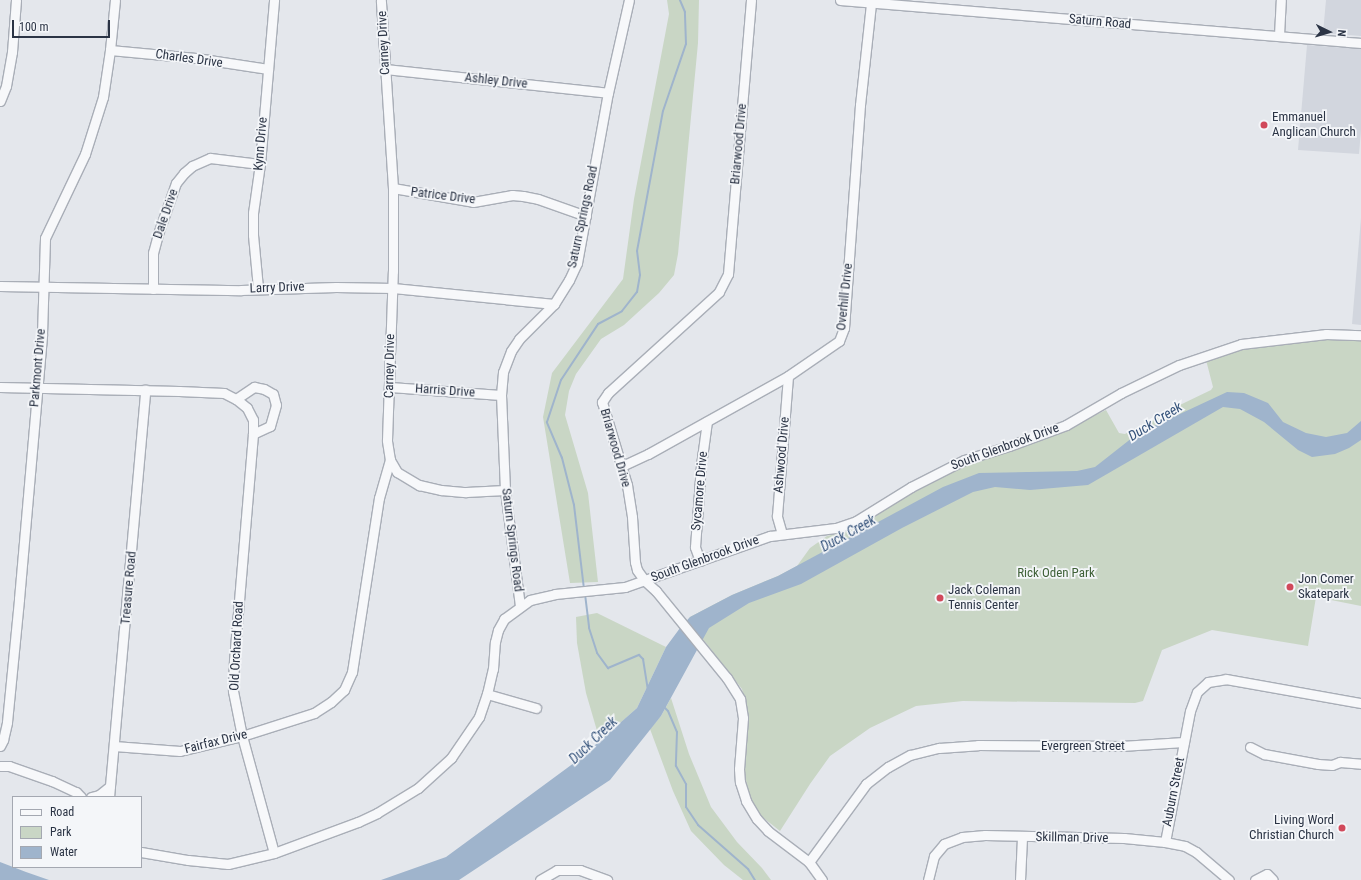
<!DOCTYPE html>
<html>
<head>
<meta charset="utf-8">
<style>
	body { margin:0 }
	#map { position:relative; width:1361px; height:880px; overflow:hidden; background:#e4e7ec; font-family:"Roboto Condensed",sans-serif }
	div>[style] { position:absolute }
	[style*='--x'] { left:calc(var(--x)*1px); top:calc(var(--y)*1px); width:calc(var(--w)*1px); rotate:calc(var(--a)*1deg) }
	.built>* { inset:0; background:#d2d6de }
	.green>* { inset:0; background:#c9d6c5 }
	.water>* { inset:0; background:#9fb4cc }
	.stream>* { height:2px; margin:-1px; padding:0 1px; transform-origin:1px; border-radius:1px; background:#9fb4cc }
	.roads { filter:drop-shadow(1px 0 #a9aeb7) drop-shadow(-1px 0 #a9aeb7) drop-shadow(0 1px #a9aeb7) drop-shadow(0 -1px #a9aeb7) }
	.minor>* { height:9px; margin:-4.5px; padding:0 4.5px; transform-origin:4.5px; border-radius:4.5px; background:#f7f8fa }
	.dots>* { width:11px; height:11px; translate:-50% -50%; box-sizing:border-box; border:2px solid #f4f6f9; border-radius:50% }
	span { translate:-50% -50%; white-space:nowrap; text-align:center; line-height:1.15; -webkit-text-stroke:3.5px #f4f6f9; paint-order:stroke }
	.street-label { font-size:13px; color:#2b3445 }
	.poi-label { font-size:13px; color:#2b3445 }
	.left { translate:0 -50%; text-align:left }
	.right { translate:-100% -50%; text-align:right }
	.park-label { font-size:13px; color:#3f6138 }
	.water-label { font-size:14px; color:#34527a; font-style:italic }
	.legend { position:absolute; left:12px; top:796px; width:130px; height:72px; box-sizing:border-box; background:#f4f6f9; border:1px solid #a4a8b1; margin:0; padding:5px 7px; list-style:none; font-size:12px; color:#2b3445 }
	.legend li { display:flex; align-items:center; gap:8px; height:20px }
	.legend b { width:20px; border:1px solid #a4a8b1 }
	.north { position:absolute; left:1309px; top:12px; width:40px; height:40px; -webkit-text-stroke:3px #f4f6f9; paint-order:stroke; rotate:95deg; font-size:11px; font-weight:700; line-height:16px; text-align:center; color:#2b3445 }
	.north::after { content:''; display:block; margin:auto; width:14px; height:18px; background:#2b3445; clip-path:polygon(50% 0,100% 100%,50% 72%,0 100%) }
	.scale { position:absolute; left:12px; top:20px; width:98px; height:18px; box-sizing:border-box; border:2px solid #2b3445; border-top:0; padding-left:5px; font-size:12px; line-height:14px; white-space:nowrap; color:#2b3445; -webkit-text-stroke:3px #f4f6f9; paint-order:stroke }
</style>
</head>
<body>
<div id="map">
	<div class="built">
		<div style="clip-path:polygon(1326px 0,1361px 0,1361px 36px,1323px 33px)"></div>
		<div style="clip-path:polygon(1307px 45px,1361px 49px,1361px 130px,1359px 154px,1298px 150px)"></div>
		<div style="clip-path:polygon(1361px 218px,1361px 325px,1352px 324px)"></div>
	</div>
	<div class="green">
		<div style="clip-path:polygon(667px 0,699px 0,698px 43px,678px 254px,674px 275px,659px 293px,624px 325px,601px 339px,576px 374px,569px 391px,565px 415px,588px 493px,598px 582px,570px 583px,543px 417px,552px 373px,623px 279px,634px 199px,669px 14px)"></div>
		<div style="clip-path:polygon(1340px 339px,1361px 340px,1361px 606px,1316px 597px,1308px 646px,1212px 630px,1162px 650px,1143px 701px,1135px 703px,963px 701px,916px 706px,870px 728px,830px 756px,810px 784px,780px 831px,761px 816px,750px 797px,744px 772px,747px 709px,742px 689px,688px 620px,690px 617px,732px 595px,778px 576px,797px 566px,810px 548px,827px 536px,842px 532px,865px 520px,917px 487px,961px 466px,1050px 437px,1106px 410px,1119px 433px,1125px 434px,1157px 416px,1211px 390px,1213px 387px,1206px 360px,1260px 345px,1293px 341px)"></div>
		<div style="clip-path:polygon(597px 613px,666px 647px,637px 708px,600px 741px,586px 693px,577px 643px,576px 617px)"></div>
		<div style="clip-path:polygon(671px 698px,689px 754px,711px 807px,737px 842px,762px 868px,771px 880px,743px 880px,724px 865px,691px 831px,673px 791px,650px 729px,661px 716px)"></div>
	</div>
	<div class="water">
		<div style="clip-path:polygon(1227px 392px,1244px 393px,1268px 403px,1283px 422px,1306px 433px,1326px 437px,1347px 433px,1361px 421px,1361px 440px,1349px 448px,1335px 454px,1312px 457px,1298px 450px,1264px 422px,1240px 409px,1223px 407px,1088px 485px,1030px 490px,995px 487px,973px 492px,902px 528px,801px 584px,749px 603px,709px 628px,661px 716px,610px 780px,459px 880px,381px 880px,446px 857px,578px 760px,637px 708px,666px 647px,680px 628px,690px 617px,732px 595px,778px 576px,943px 487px,979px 473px,1077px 471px,1095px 467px,1137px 434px)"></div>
		<div style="clip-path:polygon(0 862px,26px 872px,49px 880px,0 880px)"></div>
	</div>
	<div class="stream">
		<div style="--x:584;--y:589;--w:85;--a:-96.8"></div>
		<div style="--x:574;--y:505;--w:49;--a:-104.3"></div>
		<div style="--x:562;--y:458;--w:39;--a:-113"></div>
		<div style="--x:547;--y:422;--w:44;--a:-71.6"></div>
		<div style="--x:561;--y:380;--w:67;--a:-56.5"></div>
		<div style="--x:598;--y:324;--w:27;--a:-28"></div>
		<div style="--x:622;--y:311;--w:24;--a:-52"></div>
		<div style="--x:637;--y:292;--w:17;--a:-80"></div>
		<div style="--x:640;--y:275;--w:24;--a:-97"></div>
		<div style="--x:637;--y:251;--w:142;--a:-79.5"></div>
		<div style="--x:663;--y:111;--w:71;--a:-71.1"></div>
		<div style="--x:686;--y:44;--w:32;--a:-92"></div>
		<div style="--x:685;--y:12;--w:13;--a:-113"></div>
		<div style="--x:585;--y:594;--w:34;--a:83"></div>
		<div style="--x:589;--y:628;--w:26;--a:72"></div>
		<div style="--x:597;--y:653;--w:19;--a:54"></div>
		<div style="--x:608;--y:668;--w:34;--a:-23"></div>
		<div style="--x:639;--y:655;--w:6;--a:45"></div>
		<div style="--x:643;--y:659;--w:30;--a:81"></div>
		<div style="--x:663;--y:706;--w:7;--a:45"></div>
		<div style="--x:668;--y:711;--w:23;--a:67"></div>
		<div style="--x:677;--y:732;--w:34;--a:92"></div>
		<div style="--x:676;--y:766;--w:21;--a:61"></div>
		<div style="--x:686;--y:784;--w:23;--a:90"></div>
		<div style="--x:686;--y:807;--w:22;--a:56"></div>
		<div style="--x:698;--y:825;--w:67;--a:41.3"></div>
		<div style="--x:748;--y:869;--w:13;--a:58"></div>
	</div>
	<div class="roads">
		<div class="minor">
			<div style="--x:751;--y:0;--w:275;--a:94.8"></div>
			<div style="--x:728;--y:274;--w:20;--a:117"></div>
			<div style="--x:719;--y:292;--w:150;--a:137.7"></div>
			<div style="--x:608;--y:393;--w:11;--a:124"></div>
			<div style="--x:602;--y:402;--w:87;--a:73.2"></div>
			<div style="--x:627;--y:485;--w:32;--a:81"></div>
			<div style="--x:632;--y:517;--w:45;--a:86.2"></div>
			<div style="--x:635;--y:562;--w:8;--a:76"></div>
			<div style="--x:637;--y:570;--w:14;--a:54"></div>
			<div style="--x:645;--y:581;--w:15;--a:42"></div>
			<div style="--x:656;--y:591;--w:112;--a:50.8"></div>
			<div style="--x:727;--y:678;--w:25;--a:58"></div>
			<div style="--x:740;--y:699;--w:19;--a:81"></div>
			<div style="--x:743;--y:718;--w:51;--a:94.5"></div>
			<div style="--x:739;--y:769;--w:13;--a:86"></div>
			<div style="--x:740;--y:782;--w:20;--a:72"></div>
			<div style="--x:746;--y:801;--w:21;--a:59"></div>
			<div style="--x:757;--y:819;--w:16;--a:47"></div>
			<div style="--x:768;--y:831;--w:51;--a:37.1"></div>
			<div style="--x:809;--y:862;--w:22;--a:54"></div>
			<div style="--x:840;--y:0;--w:523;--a:4.72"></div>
			<div style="--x:1279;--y:35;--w:35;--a:-87"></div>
			<div style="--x:110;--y:50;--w:86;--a:5.3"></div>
			<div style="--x:196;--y:58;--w:73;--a:8.7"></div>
			<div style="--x:385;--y:69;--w:224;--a:6.1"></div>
			<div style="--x:0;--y:101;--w:16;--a:-68"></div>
			<div style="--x:6;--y:86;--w:35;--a:-80"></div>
			<div style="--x:12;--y:52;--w:52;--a:-85.6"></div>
			<div style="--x:393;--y:188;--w:81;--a:9.9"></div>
			<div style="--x:473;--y:202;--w:40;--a:-10"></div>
			<div style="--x:512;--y:195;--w:11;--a:5"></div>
			<div style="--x:523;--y:196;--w:15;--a:11"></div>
			<div style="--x:538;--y:199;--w:51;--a:19.5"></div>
			<div style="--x:0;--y:286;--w:241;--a:1"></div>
			<div style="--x:241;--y:290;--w:95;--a:-1.8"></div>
			<div style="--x:336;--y:287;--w:57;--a:1"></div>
			<div style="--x:393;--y:288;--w:162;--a:5.7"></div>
			<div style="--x:258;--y:288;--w:53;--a:-95.4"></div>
			<div style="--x:253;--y:235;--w:22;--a:-90"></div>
			<div style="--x:253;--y:213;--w:49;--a:-81.9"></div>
			<div style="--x:260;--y:164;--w:165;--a:-85.1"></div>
			<div style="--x:153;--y:289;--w:36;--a:-90"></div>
			<div style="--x:153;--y:253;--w:20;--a:-75"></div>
			<div style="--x:158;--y:234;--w:54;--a:-70.6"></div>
			<div style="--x:176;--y:183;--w:13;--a:-51"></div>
			<div style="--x:184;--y:173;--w:11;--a:-41"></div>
			<div style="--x:192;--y:166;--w:20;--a:-24"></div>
			<div style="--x:210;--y:158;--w:50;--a:6.8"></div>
			<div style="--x:0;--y:387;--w:179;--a:1.3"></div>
			<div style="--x:179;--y:391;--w:45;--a:2.5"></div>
			<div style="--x:224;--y:393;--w:13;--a:27"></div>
			<div style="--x:236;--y:399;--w:14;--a:39"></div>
			<div style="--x:247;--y:408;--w:13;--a:63"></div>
			<div style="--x:253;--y:420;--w:14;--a:90"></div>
			<div style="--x:253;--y:434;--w:227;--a:94.8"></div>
			<div style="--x:234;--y:660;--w:31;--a:92"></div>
			<div style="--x:233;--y:691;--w:46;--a:78.7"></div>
			<div style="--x:242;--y:736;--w:121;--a:74.7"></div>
			<div style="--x:390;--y:387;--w:111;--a:4.1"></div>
			<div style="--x:236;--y:399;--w:22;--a:-34"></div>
			<div style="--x:254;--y:387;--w:10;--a:11"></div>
			<div style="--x:264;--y:389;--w:10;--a:29"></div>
			<div style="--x:273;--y:394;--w:11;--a:75"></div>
			<div style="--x:276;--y:405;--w:22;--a:106"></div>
			<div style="--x:270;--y:426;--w:19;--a:155"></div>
			<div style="--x:390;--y:460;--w:14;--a:60"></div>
			<div style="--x:397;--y:472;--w:26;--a:31"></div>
			<div style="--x:419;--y:485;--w:23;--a:13"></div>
			<div style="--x:441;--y:490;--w:25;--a:5"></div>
			<div style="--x:466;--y:492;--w:39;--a:-3"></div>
			<div style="--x:622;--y:466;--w:29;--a:-25"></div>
			<div style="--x:648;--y:454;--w:160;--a:-29.1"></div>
			<div style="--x:788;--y:376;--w:62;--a:-34.5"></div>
			<div style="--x:839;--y:341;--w:14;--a:-69"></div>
			<div style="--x:844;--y:328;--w:224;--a:-85.9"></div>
			<div style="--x:860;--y:105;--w:103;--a:-83.8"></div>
			<div style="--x:782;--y:534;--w:19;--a:-106"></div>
			<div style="--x:777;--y:516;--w:140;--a:-85.5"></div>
			<div style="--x:700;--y:561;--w:15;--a:-110"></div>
			<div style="--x:695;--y:547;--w:82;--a:-85.8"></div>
			<div style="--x:701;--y:465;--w:44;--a:-82.2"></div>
			<div style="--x:520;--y:606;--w:117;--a:-97.4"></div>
			<div style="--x:505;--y:490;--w:95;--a:-92.4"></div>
			<div style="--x:501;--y:395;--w:23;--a:-85"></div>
			<div style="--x:503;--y:372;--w:22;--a:-69"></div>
			<div style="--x:511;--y:351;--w:14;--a:-56"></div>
			<div style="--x:519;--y:339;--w:49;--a:-45"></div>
			<div style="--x:554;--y:304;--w:28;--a:-58"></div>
			<div style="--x:569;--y:280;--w:19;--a:-65"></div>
			<div style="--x:577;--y:263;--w:173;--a:-79.7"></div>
			<div style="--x:608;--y:93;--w:95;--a:-77.3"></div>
			<div style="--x:487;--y:694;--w:51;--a:15.9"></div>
			<div style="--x:0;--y:746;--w:7;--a:-63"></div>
			<div style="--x:3;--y:740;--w:18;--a:-77"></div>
			<div style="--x:7;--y:722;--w:124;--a:-84.4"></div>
			<div style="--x:19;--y:599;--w:266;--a:-85"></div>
			<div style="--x:42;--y:334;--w:96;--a:-88.2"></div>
			<div style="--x:45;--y:238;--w:93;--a:-64.5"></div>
			<div style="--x:85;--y:154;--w:60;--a:-72.5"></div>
			<div style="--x:103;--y:97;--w:48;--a:-81.5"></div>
			<div style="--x:110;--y:50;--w:50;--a:-84.3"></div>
			<div style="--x:114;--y:746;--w:66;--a:4.3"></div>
			<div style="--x:180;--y:751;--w:64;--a:-13.6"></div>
			<div style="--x:242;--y:736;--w:76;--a:-17.7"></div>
			<div style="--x:314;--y:713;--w:20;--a:-33"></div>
			<div style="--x:331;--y:702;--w:18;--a:-43"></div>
			<div style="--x:344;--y:690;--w:20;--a:-66"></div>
			<div style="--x:352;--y:672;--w:176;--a:-81.2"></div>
			<div style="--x:379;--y:498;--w:40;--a:-74"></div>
			<div style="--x:390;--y:460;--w:20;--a:-99"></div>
			<div style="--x:387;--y:440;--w:169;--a:-88"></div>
			<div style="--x:393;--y:271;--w:83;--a:-90"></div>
			<div style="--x:393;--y:188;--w:188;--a:-93.7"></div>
			<div style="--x:1250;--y:747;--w:16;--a:27"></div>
			<div style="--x:1264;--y:754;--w:55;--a:10.5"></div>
			<div style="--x:1318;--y:764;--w:14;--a:4"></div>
			<div style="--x:1332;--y:765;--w:9;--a:-21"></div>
			<div style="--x:1340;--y:762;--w:21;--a:5"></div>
			<div style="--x:0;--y:766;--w:9;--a:0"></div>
			<div style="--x:9;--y:766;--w:46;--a:19.2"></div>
			<div style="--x:52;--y:781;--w:26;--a:25"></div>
			<div style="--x:76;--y:792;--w:7;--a:45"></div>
			<div style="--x:91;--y:797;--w:8;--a:-14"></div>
			<div style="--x:99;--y:795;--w:14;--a:-39"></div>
			<div style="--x:109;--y:797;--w:409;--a:-84.9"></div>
			<div style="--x:1165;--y:842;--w:133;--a:-79.2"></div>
			<div style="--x:1190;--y:711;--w:20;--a:-70"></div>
			<div style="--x:1197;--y:692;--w:15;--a:-42"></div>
			<div style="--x:1208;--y:682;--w:18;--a:-9"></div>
			<div style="--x:1226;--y:679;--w:137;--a:10.1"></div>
			<div style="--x:141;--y:852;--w:48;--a:9.7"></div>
			<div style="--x:188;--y:860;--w:40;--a:5.7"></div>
			<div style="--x:228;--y:864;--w:47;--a:-13.4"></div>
			<div style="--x:274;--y:853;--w:90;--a:-20.3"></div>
			<div style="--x:358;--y:822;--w:21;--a:-25"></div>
			<div style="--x:377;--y:813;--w:48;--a:-31.4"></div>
			<div style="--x:418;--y:788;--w:45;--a:-42.3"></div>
			<div style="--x:451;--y:758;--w:50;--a:-55.7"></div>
			<div style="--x:479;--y:717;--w:24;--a:-71"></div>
			<div style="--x:487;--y:694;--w:26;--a:-77"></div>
			<div style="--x:493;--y:669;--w:27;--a:-86"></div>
			<div style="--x:495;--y:642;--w:12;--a:-76"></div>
			<div style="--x:498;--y:630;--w:13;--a:-61"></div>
			<div style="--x:504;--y:619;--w:32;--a:-36"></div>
			<div style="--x:530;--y:600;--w:26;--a:-13"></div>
			<div style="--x:555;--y:594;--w:70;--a:-5.7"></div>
			<div style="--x:625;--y:587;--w:154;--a:-19.4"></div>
			<div style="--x:770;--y:536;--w:66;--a:-6.9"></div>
			<div style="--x:836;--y:528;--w:21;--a:-19"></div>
			<div style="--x:856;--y:521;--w:65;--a:-31.7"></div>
			<div style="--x:911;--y:487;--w:59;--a:-27"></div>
			<div style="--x:964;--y:460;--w:47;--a:-17.3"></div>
			<div style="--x:1009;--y:446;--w:61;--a:-20.2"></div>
			<div style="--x:1066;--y:425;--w:64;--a:-30.2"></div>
			<div style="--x:1121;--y:393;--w:64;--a:-25.8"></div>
			<div style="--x:1179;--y:365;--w:65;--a:-18.7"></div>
			<div style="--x:1241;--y:344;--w:86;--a:-6.7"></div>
			<div style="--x:1326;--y:334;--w:35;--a:2"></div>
			<div style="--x:809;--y:862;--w:97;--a:-53.8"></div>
			<div style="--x:866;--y:784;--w:28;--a:-38"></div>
			<div style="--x:888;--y:767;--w:25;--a:-29"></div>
			<div style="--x:910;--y:755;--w:30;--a:-14"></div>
			<div style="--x:939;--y:748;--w:39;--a:-4"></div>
			<div style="--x:978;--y:745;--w:143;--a:0.4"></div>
			<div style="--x:1121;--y:746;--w:63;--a:-3.6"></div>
			<div style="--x:540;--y:880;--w:20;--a:-30"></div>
			<div style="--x:557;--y:870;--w:23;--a:0"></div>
			<div style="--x:580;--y:870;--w:29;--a:20"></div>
			<div style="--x:928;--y:880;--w:25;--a:-76"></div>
			<div style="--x:934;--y:856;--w:16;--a:-50"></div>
			<div style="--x:944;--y:844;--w:19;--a:-21"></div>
			<div style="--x:962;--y:837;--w:23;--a:-5"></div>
			<div style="--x:985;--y:835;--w:139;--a:1.2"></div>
			<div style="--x:1124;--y:838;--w:41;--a:5.6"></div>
			<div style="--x:1165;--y:842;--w:20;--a:11"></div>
			<div style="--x:1185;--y:846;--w:13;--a:29"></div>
			<div style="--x:1196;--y:852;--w:43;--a:40.3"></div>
			<div style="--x:1020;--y:880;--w:43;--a:-87.3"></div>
			<div style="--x:1255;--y:880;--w:13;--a:-27"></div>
			<div style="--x:1267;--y:874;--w:8;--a:45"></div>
		</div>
	</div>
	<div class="dots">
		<div style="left:1264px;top:125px;background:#d1495b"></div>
		<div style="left:1290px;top:587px;background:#d1495b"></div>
		<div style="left:940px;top:598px;background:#d1495b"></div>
		<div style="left:1342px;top:828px;background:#d1495b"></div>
	</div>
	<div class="street-label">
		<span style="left:1100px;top:22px;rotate:5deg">Saturn Road</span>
		<span style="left:384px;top:43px;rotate:-93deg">Carney Drive</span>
		<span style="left:189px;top:59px;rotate:8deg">Charles Drive</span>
		<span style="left:496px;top:81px;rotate:6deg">Ashley Drive</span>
		<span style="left:261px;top:144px;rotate:-85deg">Kynn Drive</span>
		<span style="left:739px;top:144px;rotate:-85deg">Briarwood Drive</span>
		<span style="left:443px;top:196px;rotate:7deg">Patrice Drive</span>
		<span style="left:166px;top:214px;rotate:-71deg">Dale Drive</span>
		<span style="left:583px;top:217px;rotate:-78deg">Saturn Springs Road</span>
		<span style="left:277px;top:288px;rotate:-2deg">Larry Drive</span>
		<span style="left:845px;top:297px;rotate:-84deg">Overhill Drive</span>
		<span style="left:390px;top:366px;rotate:-89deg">Carney Drive</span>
		<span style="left:38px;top:368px;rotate:-85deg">Parkmont Drive</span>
		<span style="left:445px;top:391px;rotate:4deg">Harris Drive</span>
		<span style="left:1005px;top:447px;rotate:-20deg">South Glenbrook Drive</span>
		<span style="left:615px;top:448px;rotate:74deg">Briarwood Drive</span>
		<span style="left:782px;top:455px;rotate:-85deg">Ashwood Drive</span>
		<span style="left:700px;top:491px;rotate:-85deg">Sycamore Drive</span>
		<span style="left:512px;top:540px;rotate:83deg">Saturn Springs Road</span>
		<span style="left:705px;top:559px;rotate:-20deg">South Glenbrook Drive</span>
		<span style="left:129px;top:588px;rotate:-85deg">Treasure Road</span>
		<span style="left:237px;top:646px;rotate:-87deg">Old Orchard Road</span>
		<span style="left:216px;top:742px;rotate:-14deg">Fairfax Drive</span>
		<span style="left:1083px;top:746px">Evergreen Street</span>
		<span style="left:1174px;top:792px;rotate:-79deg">Auburn Street</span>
		<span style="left:1072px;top:838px;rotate:1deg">Skillman Drive</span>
	</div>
	<div class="poi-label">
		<span class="left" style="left:1272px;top:125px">Emmanuel<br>Anglican Church</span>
		<span class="left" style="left:1298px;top:587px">Jon Comer<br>Skatepark</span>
		<span class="left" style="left:948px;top:598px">Jack Coleman<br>Tennis Center</span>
		<span class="right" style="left:1334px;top:828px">Living Word<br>Christian Church</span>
	</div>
	<div class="park-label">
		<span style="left:1056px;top:573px">Rick Oden Park</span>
	</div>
	<div class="water-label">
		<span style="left:1155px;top:421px;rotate:-32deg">Duck Creek</span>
		<span style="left:848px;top:533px;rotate:-29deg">Duck Creek</span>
		<span style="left:593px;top:740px;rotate:-44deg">Duck Creek</span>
	</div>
	<ul class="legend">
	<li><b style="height:5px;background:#f7f8fa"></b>Road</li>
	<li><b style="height:11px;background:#c9d6c5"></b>Park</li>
	<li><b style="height:11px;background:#9fb4cc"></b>Water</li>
	</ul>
	<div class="north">N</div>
	<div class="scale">100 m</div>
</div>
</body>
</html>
